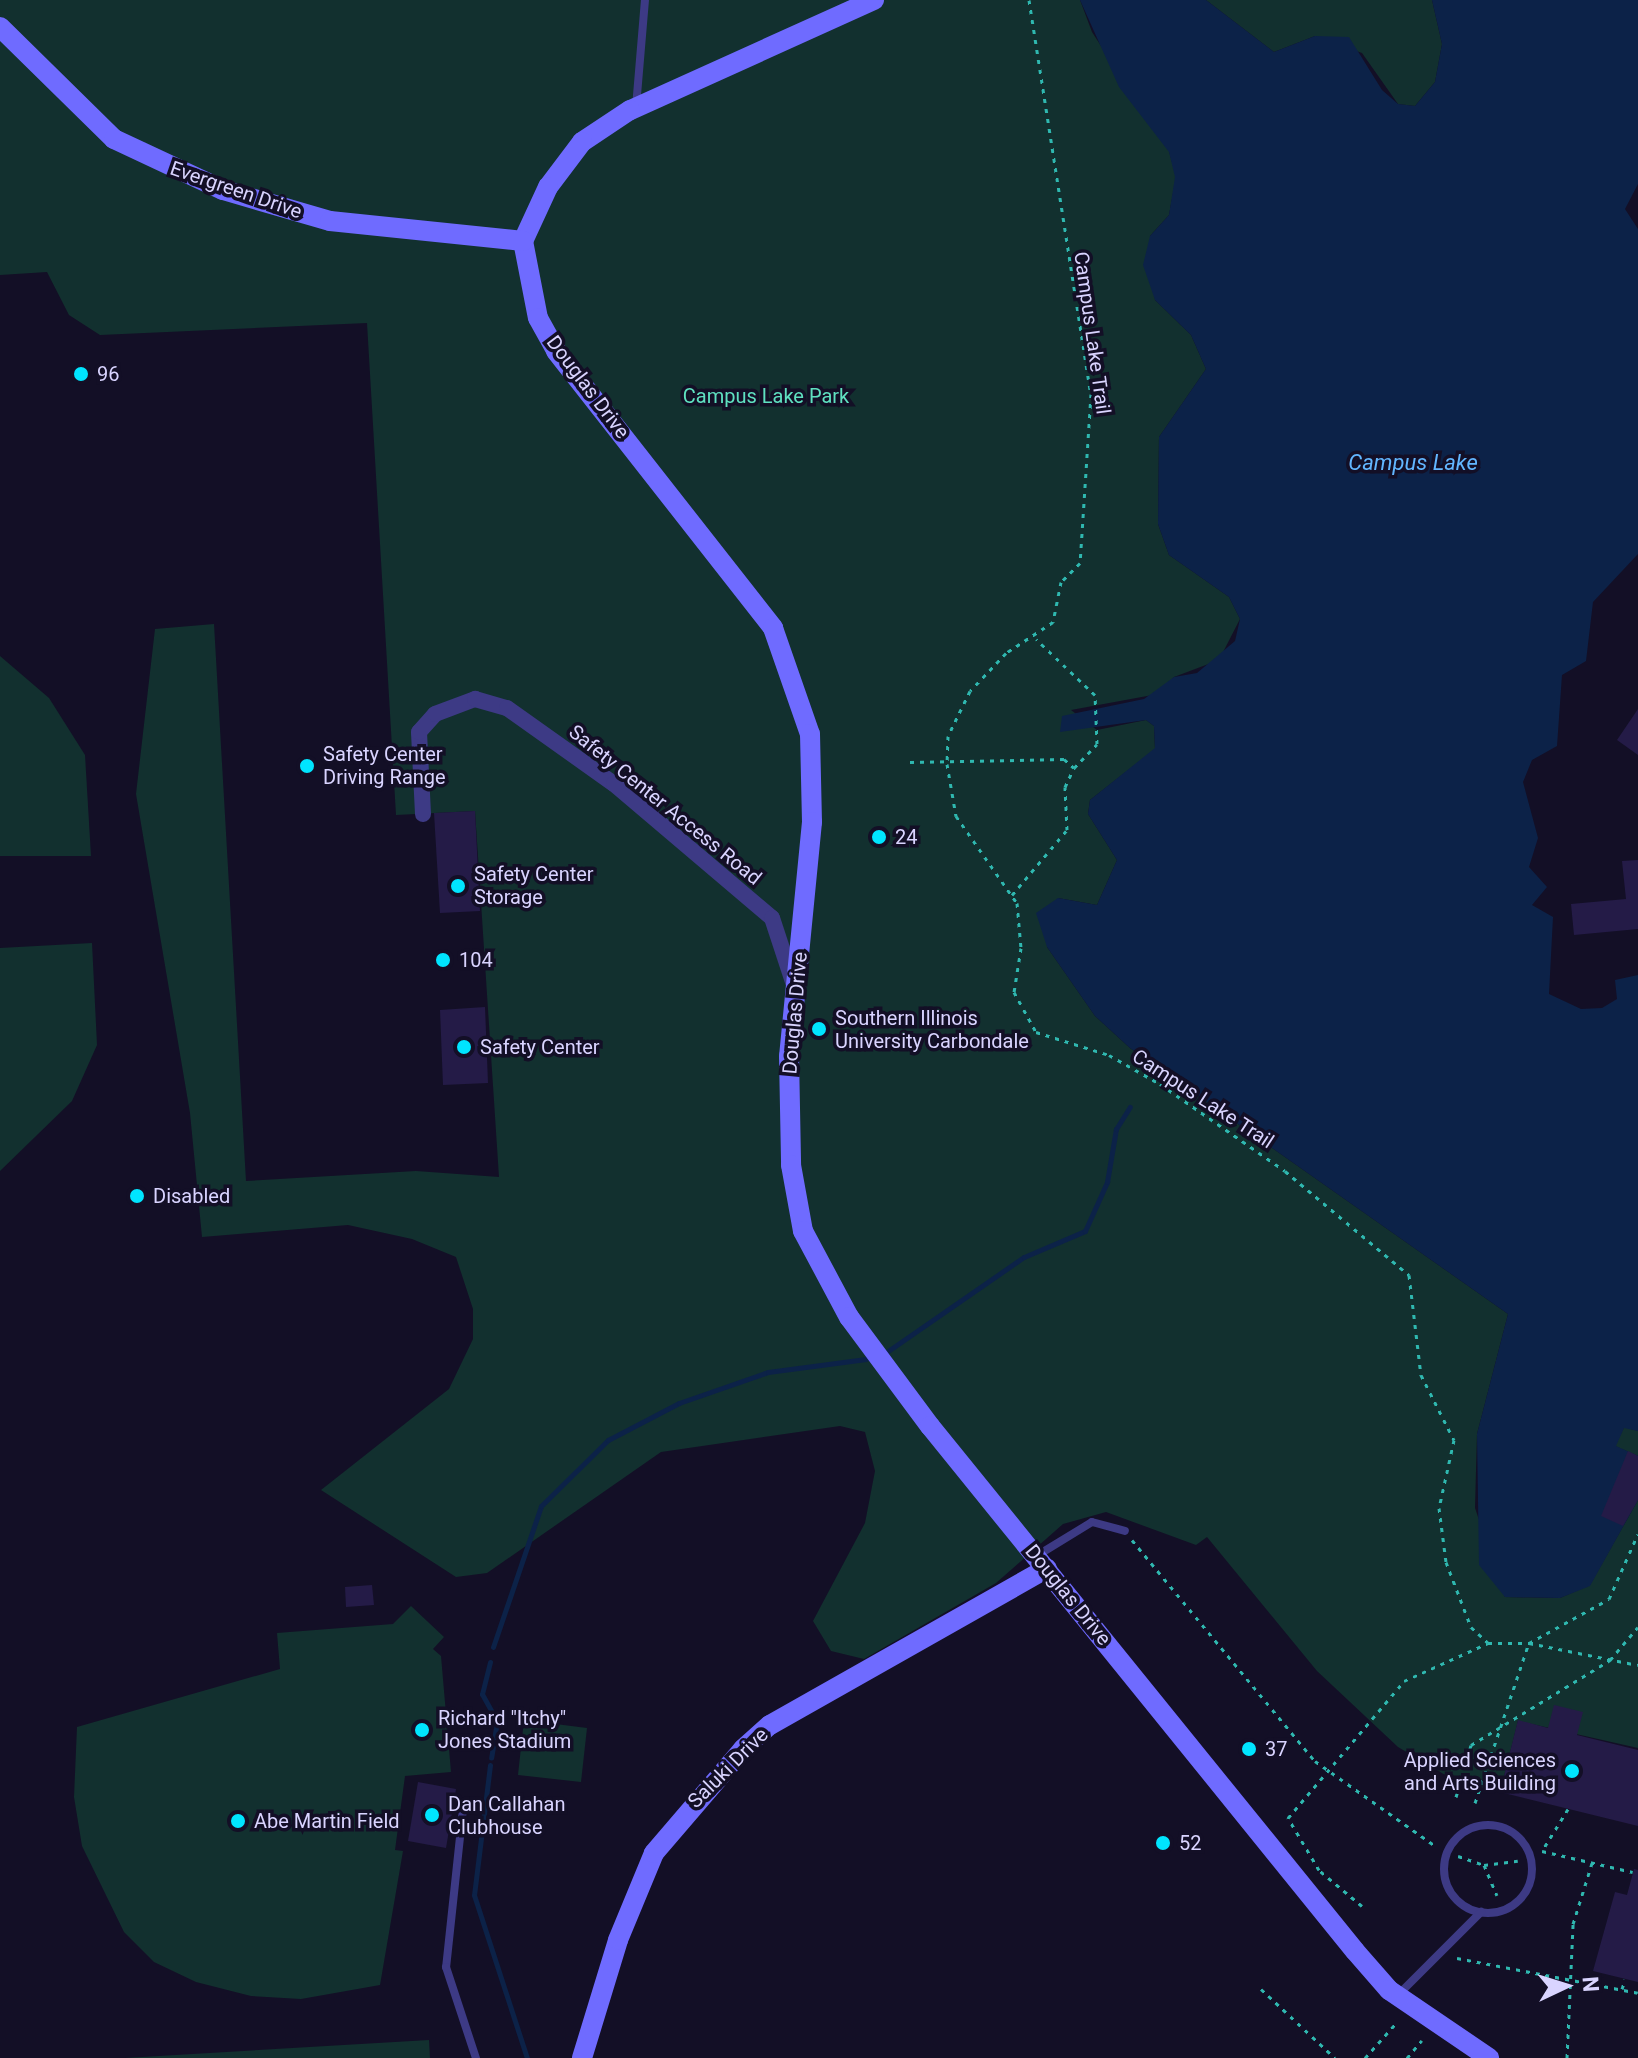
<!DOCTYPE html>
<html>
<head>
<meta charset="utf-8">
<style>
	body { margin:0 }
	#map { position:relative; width:1638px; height:2058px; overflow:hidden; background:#130f26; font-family:Roboto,sans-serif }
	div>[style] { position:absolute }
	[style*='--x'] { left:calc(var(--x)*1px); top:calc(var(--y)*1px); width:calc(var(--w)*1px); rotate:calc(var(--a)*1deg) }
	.green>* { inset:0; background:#12302f }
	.water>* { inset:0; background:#0c2248 }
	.stream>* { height:5px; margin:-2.5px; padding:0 2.5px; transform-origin:2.5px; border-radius:2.5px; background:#0c2248 }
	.building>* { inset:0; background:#241b47 }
	.path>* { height:3px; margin-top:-1.5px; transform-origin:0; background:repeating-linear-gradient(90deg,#2fb8b0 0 4px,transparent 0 10px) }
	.lane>* { height:8px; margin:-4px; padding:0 4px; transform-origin:4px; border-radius:4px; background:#3d3a85 }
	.lane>.ring { margin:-4px; padding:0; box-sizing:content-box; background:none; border:8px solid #3d3a85; border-radius:50% }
	.street>* { height:16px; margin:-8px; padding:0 8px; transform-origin:8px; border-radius:8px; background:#3d3a85 }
	.secondary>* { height:20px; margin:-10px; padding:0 10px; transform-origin:10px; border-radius:10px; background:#6f6bff }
	.dots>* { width:22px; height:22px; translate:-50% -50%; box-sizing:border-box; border:4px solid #130f26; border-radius:50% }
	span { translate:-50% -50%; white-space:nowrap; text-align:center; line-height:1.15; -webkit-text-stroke:7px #130f26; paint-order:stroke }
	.street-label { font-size:20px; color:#d9d4ff }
	.poi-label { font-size:20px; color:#d9d4ff }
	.left { translate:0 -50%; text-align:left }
	.right { translate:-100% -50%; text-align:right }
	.park-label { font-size:20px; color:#5fe0c0 }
	.water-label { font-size:22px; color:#62b6ff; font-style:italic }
	.north { position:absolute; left:1526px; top:1946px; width:80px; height:80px; -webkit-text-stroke:6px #130f26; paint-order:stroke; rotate:86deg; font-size:22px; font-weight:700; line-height:32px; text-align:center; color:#d9d4ff }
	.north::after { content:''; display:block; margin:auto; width:28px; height:36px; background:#d9d4ff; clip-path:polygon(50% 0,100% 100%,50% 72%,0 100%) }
</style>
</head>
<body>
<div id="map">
	<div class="green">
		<div style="clip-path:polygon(0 0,1080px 0,1092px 32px,1169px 151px,1176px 177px,1169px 215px,1150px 236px,1155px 300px,1191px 335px,1206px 369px,1159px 437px,1158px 524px,1169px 555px,1229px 597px,1240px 619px,1219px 660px,1174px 677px,1158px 694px,1071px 710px,1097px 730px,1146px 720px,1154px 726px,1155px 749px,1090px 800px,1088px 814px,1117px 860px,1097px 905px,1058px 898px,1047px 947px,1095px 1016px,1130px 1048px,1508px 1314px,1477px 1434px,1475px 1508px,1505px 1597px,1560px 1598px,1590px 1585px,1638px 1500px,1638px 1748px,1518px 1721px,1500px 1792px,1457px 1782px,1398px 1747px,1317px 1671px,1207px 1537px,1196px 1545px,1106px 1512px,1063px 1524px,996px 1583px,864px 1659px,831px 1651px,813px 1621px,865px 1523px,875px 1471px,865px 1432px,840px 1426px,661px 1452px,487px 1573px,456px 1577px,321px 1490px,449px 1389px,473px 1339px,473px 1309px,456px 1257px,412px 1239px,348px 1225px,202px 1237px,190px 1113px,136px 794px,155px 629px,214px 624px,246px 1181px,416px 1171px,499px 1177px,475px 811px,396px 815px,367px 323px,100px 335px,69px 315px,47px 272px,0 275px)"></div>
		<div style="clip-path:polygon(1206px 0,1432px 0,1442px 44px,1435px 82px,1415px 106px,1398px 104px,1362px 53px,1315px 36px,1274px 52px)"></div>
		<div style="clip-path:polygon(0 656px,49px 698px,85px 755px,91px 856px,0 856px)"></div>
		<div style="clip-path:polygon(92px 943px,97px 1045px,72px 1101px,0 1171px,0 948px)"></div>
		<div style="clip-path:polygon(1624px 1427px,1638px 1431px,1638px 1456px,1615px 1446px)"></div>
		<div style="clip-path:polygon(411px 1606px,444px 1637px,433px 1649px,441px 1656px,451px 1772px,405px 1776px,395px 1850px,403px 1851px,380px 1985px,301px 1999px,251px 1996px,196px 1982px,154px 1962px,124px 1932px,82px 1846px,74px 1797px,77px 1727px,280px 1669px,277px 1633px,393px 1624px)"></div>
		<div style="clip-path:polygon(524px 1720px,587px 1728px,581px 1782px,518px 1775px)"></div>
		<div style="clip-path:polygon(429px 2040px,430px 2058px,125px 2058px)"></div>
	</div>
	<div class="water">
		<div style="clip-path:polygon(1080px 0,1206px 0,1274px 52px,1315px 36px,1349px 37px,1382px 90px,1398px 104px,1415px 106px,1435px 82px,1442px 44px,1432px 0,1638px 0,1638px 184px,1625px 209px,1638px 229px,1638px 554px,1593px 602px,1586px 661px,1562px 675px,1557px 746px,1532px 760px,1523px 782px,1538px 838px,1529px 867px,1547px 887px,1532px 905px,1553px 917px,1549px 994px,1581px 1009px,1602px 1008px,1617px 999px,1615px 980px,1638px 975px,1638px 1431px,1624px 1428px,1616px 1446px,1638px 1456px,1638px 1500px,1590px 1586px,1560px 1598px,1505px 1597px,1479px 1565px,1477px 1434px,1508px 1314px,1130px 1048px,1095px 1016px,1047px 947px,1036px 913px,1058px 898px,1097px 905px,1117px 860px,1088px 814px,1090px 800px,1155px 748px,1154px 726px,1146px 720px,1060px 732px,1062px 716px,1144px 699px,1174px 677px,1197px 673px,1235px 641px,1240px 619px,1229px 597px,1169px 555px,1158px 524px,1159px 437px,1206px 369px,1191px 335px,1155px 300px,1143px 265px,1150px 236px,1169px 215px,1175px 177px,1169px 152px,1119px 87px)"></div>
	</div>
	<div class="stream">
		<div style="--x:888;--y:1351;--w:165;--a:-34.7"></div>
		<div style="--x:1024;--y:1257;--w:66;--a:-23.1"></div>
		<div style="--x:1085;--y:1231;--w:54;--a:-65.8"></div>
		<div style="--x:1107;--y:1182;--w:54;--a:-80.4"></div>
		<div style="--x:1116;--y:1129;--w:26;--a:-58"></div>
		<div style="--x:493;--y:1647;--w:149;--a:-71.2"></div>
		<div style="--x:541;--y:1506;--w:94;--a:-44.6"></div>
		<div style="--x:608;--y:1440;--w:80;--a:-27.5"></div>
		<div style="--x:679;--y:1403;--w:94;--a:-19.2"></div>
		<div style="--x:768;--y:1372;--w:99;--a:-7.6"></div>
		<div style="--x:490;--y:1662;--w:33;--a:104"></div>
		<div style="--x:482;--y:1694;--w:31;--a:61"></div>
		<div style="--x:497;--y:1721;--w:37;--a:99"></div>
		<div style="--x:490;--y:1765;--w:131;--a:97"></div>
		<div style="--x:474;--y:1895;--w:171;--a:72"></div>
	</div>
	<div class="building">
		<div style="clip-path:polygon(1638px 709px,1638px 755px,1617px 740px)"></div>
		<div style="clip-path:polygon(475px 811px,480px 911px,440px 913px,434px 813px)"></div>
		<div style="clip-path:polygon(1638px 860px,1638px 929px,1574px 935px,1571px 904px,1626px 899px,1622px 861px)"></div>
		<div style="clip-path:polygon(485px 1007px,488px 1083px,443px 1085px,440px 1010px)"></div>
		<div style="clip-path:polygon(1628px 1451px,1638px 1456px,1638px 1500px,1623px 1526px,1601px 1516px)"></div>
		<div style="clip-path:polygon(372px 1585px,374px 1605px,346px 1607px,345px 1587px)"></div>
		<div style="clip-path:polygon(1554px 1705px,1583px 1712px,1577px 1735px,1638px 1750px,1638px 1826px,1500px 1792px,1518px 1720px,1548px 1728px)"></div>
		<div style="clip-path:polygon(418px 1782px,456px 1789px,446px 1848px,408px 1841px)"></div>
		<div style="clip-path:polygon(1634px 1869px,1638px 1870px,1638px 1982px,1593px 1971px,1615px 1892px,1627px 1895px)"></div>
	</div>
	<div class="path">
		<div style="--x:1029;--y:0;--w:399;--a:81.1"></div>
		<div style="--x:1091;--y:394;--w:169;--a:93.7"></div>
		<div style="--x:1080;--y:563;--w:27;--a:135"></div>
		<div style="--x:1061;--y:582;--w:41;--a:101.3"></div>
		<div style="--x:1053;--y:622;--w:56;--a:146.6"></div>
		<div style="--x:1006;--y:653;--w:52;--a:133.5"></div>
		<div style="--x:970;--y:691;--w:50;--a:116.1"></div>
		<div style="--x:948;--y:736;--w:28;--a:92"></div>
		<div style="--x:947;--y:764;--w:53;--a:80.2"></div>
		<div style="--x:956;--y:816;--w:106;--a:55"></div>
		<div style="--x:1017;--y:903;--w:45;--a:84.9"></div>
		<div style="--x:1021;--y:948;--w:45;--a:99"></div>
		<div style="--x:1014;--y:992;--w:46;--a:61.2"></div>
		<div style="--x:1036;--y:1032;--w:77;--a:17.5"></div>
		<div style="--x:1109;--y:1055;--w:59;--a:29.6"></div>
		<div style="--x:1160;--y:1084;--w:152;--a:34.8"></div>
		<div style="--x:1285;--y:1171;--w:162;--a:40"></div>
		<div style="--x:1409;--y:1275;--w:101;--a:83.2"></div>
		<div style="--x:1421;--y:1375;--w:73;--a:63.1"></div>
		<div style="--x:1454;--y:1440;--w:70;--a:102.4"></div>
		<div style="--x:1439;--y:1508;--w:54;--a:82.6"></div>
		<div style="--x:1446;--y:1562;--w:70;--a:69"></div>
		<div style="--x:1471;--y:1627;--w:23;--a:43"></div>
		<div style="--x:1488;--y:1643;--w:41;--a:0"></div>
		<div style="--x:1529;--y:1643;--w:91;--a:-28.8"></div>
		<div style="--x:1609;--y:1599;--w:71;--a:-66"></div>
		<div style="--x:910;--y:762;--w:154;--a:-1.1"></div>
		<div style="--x:1064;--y:759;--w:13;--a:42"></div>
		<div style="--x:1074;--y:768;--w:33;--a:-46"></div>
		<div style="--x:1097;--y:744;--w:49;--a:-92.3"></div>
		<div style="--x:1095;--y:695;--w:81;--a:-136.5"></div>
		<div style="--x:1012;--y:895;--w:85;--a:-49.8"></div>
		<div style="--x:1067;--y:830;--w:43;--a:-92.7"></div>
		<div style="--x:1065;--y:787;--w:21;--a:-65"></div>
		<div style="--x:1132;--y:1540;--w:287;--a:50.4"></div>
		<div style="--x:1315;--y:1761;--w:146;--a:35.2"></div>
		<div style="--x:1529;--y:1643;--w:111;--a:11.4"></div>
		<div style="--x:1456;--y:1797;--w:54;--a:-73.9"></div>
		<div style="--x:1471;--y:1745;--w:163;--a:-31.4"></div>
		<div style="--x:1610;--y:1660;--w:43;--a:-49.7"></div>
		<div style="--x:1475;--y:1803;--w:169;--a:-71.4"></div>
		<div style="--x:1568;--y:1809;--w:49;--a:121.8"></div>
		<div style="--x:1542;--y:1851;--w:93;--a:13"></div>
		<div style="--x:1458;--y:1856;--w:28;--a:19"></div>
		<div style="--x:1484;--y:1865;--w:33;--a:67"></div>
		<div style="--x:1484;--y:1865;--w:34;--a:-7"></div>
		<div style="--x:1362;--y:1906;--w:56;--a:-140.1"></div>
		<div style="--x:1319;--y:1870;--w:61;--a:-120.8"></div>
		<div style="--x:1288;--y:1818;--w:180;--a:-49.7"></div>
		<div style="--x:1404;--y:1681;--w:92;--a:-24.3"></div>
		<div style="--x:1457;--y:1958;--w:184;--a:10.9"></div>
		<div style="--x:1261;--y:1989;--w:101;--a:43"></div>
		<div style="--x:1622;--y:1989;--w:10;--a:-73"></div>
		<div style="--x:1365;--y:2058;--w:50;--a:-48.3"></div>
		<div style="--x:1407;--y:2058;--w:23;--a:-50"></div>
		<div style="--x:1567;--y:2058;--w:134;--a:-87.4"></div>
		<div style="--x:1573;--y:1924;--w:64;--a:-72.7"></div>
	</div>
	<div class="lane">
		<div style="--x:636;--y:107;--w:107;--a:-85.2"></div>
		<div style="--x:1038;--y:1555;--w:63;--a:-31.4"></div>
		<div style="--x:1092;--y:1522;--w:34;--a:15"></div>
		<div style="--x:463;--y:1809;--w:159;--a:96.1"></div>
		<div style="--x:446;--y:1967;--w:96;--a:71.8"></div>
		<div class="ring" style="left:1444px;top:1825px;width:80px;height:80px"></div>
		<div style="--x:1397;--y:1996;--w:119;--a:-45"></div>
	</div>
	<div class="street">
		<div style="--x:423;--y:814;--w:82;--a:-92.8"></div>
		<div style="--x:419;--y:732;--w:24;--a:-48"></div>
		<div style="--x:435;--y:714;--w:43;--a:-20.6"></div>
		<div style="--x:475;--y:699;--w:33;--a:16"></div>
		<div style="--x:507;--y:708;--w:131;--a:35.4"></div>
		<div style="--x:614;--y:784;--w:207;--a:40.3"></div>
		<div style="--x:772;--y:918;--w:67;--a:71.8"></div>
	</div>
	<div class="secondary">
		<div style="--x:874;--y:0;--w:268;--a:155.7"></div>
		<div style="--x:630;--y:110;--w:58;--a:146.3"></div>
		<div style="--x:582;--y:142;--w:56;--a:127.1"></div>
		<div style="--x:548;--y:187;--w:60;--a:114.8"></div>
		<div style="--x:523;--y:241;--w:78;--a:79"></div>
		<div style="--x:538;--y:318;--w:38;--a:61"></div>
		<div style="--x:556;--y:351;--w:352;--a:51.9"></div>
		<div style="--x:773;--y:628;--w:112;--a:70.8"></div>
		<div style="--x:810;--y:734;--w:88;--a:88.7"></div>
		<div style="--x:812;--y:822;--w:235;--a:95.6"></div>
		<div style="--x:789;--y:1056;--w:109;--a:88.9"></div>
		<div style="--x:791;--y:1165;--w:67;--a:79.7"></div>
		<div style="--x:803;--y:1231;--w:98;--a:61.9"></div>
		<div style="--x:849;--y:1317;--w:136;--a:53.4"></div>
		<div style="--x:930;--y:1426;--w:675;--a:51.01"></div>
		<div style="--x:1355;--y:1951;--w:52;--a:48.9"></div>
		<div style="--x:1389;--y:1990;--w:121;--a:34.2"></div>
		<div style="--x:0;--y:27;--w:160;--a:44.5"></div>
		<div style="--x:114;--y:139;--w:120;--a:25.1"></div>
		<div style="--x:223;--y:190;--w:111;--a:16.2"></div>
		<div style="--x:330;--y:221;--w:194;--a:5.9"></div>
		<div style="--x:582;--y:2058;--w:123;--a:-73"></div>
		<div style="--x:618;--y:1940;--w:94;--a:-67.5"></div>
		<div style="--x:654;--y:1853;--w:137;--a:-49.4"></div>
		<div style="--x:743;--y:1749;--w:36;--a:-42"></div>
		<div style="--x:770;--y:1725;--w:318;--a:-29.5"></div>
	</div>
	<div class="dots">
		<div style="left:81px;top:374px;background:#00e5ff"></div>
		<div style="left:307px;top:766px;background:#00e5ff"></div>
		<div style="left:879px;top:837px;background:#00e5ff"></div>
		<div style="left:458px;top:886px;background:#00e5ff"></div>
		<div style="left:443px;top:960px;background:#00e5ff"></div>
		<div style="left:819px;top:1029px;background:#00e5ff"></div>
		<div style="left:464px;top:1047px;background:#00e5ff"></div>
		<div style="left:137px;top:1196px;background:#00e5ff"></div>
		<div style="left:422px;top:1730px;background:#00e5ff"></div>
		<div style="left:1249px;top:1749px;background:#00e5ff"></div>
		<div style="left:1572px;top:1771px;background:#00e5ff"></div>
		<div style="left:432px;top:1815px;background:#00e5ff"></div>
		<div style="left:238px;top:1821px;background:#00e5ff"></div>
		<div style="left:1163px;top:1843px;background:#00e5ff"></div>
	</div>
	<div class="street-label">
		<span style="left:236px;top:190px;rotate:19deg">Evergreen Drive</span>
		<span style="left:1092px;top:333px;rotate:82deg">Campus Lake Trail</span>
		<span style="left:588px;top:387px;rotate:53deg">Douglas Drive</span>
		<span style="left:665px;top:805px;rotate:39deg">Safety Center Access Road</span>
		<span style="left:795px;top:1013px;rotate:-85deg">Douglas Drive</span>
		<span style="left:1203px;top:1099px;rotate:33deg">Campus Lake Trail</span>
		<span style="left:1068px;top:1595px;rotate:51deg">Douglas Drive</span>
		<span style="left:728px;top:1768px;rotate:-45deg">Saluki Drive</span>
	</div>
	<div class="poi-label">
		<span class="left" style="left:97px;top:374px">96</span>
		<span class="left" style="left:323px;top:766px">Safety Center<br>Driving Range</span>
		<span class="left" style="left:895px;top:837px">24</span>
		<span class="left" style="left:474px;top:886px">Safety Center<br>Storage</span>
		<span class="left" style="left:459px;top:960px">104</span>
		<span class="left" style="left:835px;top:1030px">Southern Illinois<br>University Carbondale</span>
		<span class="left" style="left:480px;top:1047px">Safety Center</span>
		<span class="left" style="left:153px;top:1196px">Disabled</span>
		<span class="left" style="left:438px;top:1730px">Richard "Itchy"<br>Jones Stadium</span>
		<span class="left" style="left:1265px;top:1749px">37</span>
		<span class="right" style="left:1556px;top:1772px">Applied Sciences<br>and Arts Building</span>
		<span class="left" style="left:448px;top:1816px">Dan Callahan<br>Clubhouse</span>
		<span class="left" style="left:254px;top:1821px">Abe Martin Field</span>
		<span class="left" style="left:1179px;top:1843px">52</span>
	</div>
	<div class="park-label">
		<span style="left:766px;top:396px">Campus Lake Park</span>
	</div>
	<div class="water-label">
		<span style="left:1413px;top:463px">Campus Lake</span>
	</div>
	<div class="north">N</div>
</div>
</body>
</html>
